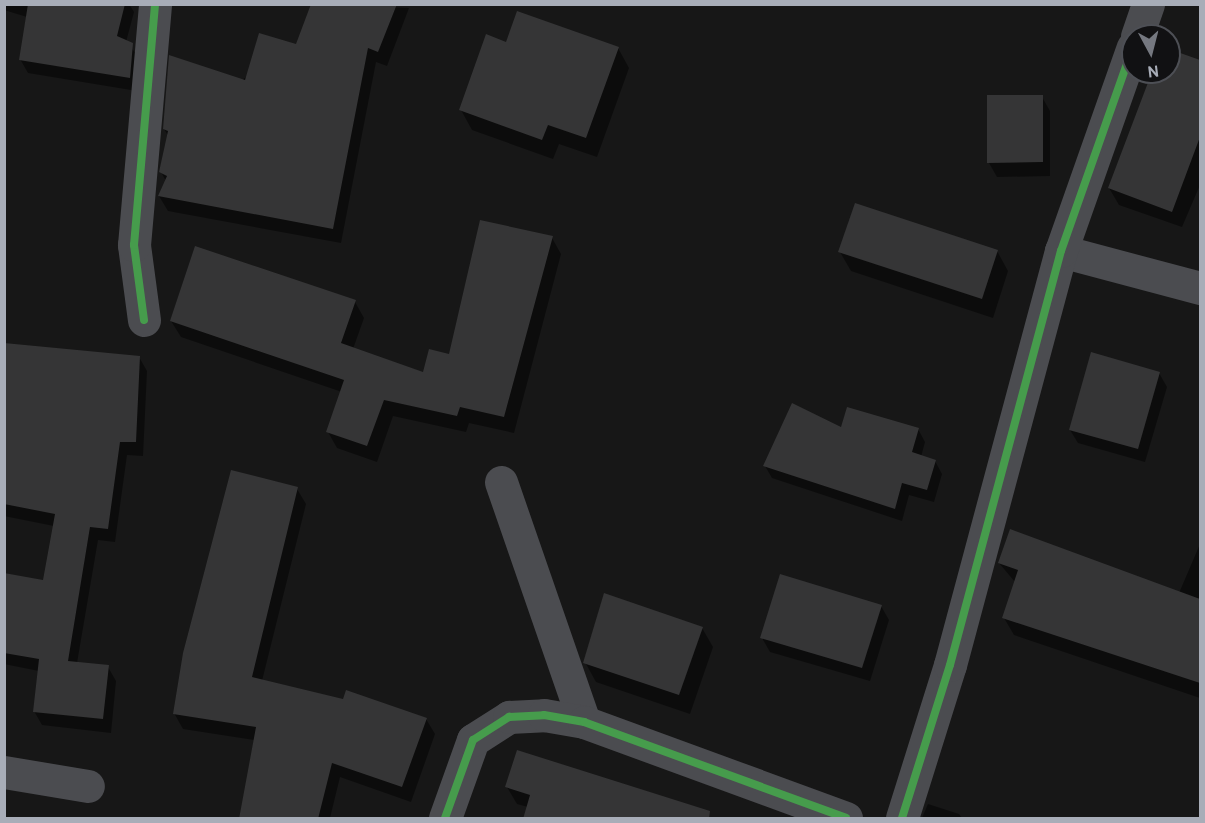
<!DOCTYPE html>
<html>
<head>
<meta charset="utf-8">
<style>
	body { margin:0 }
	#map { position:relative; width:1205px; height:823px; overflow:hidden; background:#171717; font-family:Overpass,sans-serif }
	div>[style] { position:absolute }
	[style*='--x'] { left:calc(var(--x)*1px); top:calc(var(--y)*1px); width:calc(var(--w)*1px); rotate:calc(var(--a)*1deg) }
	.shadow>* { inset:0; background:#0007 }
	.building>* { inset:0; background:#353536 }
	.minor>* { height:33px; margin:-16.5px; padding:0 16.5px; transform-origin:16.5px; border-radius:16.5px; background:#4b4c50 }
	.cycleway>* { height:8px; margin:-4px; padding:0 4px; transform-origin:4px; border-radius:4px; background:#469c4c }
	span { translate:-50% -50%; white-space:nowrap; text-align:center; line-height:1.15; -webkit-text-stroke:4.5px #111113; paint-order:stroke }
	.frame { position:absolute; inset:0; border:6px solid #a8adb8; pointer-events:none }
	.north { position:absolute; left:1121px; top:24px; width:60px; height:60px; box-sizing:border-box; background:#111113; border:2px solid #4d4f55; border-radius:50%; rotate:173deg; font-size:16px; font-weight:700; line-height:24px; text-align:center; color:#a8adb8 }
	.north::after { content:''; display:block; margin:auto; width:21px; height:27px; background:#757880; clip-path:polygon(50% 0,100% 100%,50% 72%,0 100%) }
</style>
</head>
<body>
<div id="map">
	<div class="shadow">
		<div style="clip-path:polygon(4px 4px,129px 4px,134px 12px,126px 42px,140px 58px,137px 91px,28px 73px,20px 59px,27px 17px,4px 10px)"></div>
		<div style="clip-path:polygon(313px 4px,409px 8px,387px 66px,376px 62px,341px 243px,168px 211px,159px 196px,166px 181px,161px 172px,169px 137px,164px 129px,297px 45px)"></div>
		<div style="clip-path:polygon(618px 48px,629px 68px,597px 157px,559px 144px,553px 159px,472px 130px,461px 110px)"></div>
		<div style="clip-path:polygon(1169px 50px,1200px 61px,1200px 185px,1182px 227px,1119px 205px,1109px 188px,1153px 72px,1169px 72px)"></div>
		<div style="clip-path:polygon(1042px 97px,1050px 111px,1050px 176px,997px 177px,989px 163px)"></div>
		<div style="clip-path:polygon(552px 238px,561px 254px,514px 433px,469px 423px,466px 432px,393px 416px,377px 462px,337px 448px,328px 432px,342px 392px,181px 337px,171px 321px,355px 302px,364px 318px,353px 349px,424px 374px,450px 356px)"></div>
		<div style="clip-path:polygon(997px 251px,1008px 271px,993px 318px,851px 271px,840px 252px)"></div>
		<div style="clip-path:polygon(4px 344px,139px 357px,147px 371px,143px 456px,127px 455px,115px 542px,98px 540px,77px 663px,108px 667px,116px 681px,111px 733px,42px 725px,34px 711px,39px 671px,4px 664px,4px 574px,45px 582px,54px 526px,4px 516px)"></div>
		<div style="clip-path:polygon(1159px 373px,1167px 387px,1145px 462px,1078px 443px,1070px 430px)"></div>
		<div style="clip-path:polygon(842px 429px,918px 429px,925px 442px,921px 457px,935px 461px,942px 474px,934px 502px,909px 495px,902px 521px,772px 478px,765px 466px)"></div>
		<div style="clip-path:polygon(297px 489px,306px 504px,262px 681px,426px 719px,435px 734px,411px 802px,340px 777px,330px 818px,241px 818px,254px 740px,183px 729px,174px 713px)"></div>
		<div style="clip-path:polygon(1200px 544px,1200px 698px,1014px 635px,1004px 618px,1015px 582px,999px 563px,1179px 593px)"></div>
		<div style="clip-path:polygon(881px 606px,889px 620px,870px 681px,770px 652px,762px 638px)"></div>
		<div style="clip-path:polygon(702px 628px,713px 647px,690px 714px,596px 682px,585px 662px)"></div>
		<div style="clip-path:polygon(507px 787px,667px 799px,528px 807px,517px 804px)"></div>
		<div style="clip-path:polygon(928px 804px,959px 814px,962px 818px,922px 818px)"></div>
	</div>
	<div class="building">
		<div style="clip-path:polygon(28px 4px,125px 4px,117px 36px,133px 43px,130px 78px,19px 60px)"></div>
		<div style="clip-path:polygon(311px 4px,397px 4px,378px 52px,368px 48px,333px 229px,158px 196px,167px 176px,159px 172px,168px 131px,163px 129px,169px 55px,245px 80px,259px 33px,296px 44px)"></div>
		<div style="clip-path:polygon(517px 11px,619px 47px,586px 138px,548px 125px,542px 140px,459px 110px,486px 34px,506px 42px)"></div>
		<div style="clip-path:polygon(1169px 49px,1200px 60px,1200px 137px,1172px 212px,1108px 188px,1152px 72px,1169px 72px)"></div>
		<div style="clip-path:polygon(987px 95px,1043px 95px,1043px 162px,987px 163px)"></div>
		<div style="clip-path:polygon(855px 203px,998px 250px,982px 299px,838px 252px)"></div>
		<div style="clip-path:polygon(480px 220px,553px 236px,504px 417px,460px 407px,457px 416px,384px 400px,367px 446px,326px 432px,344px 380px,170px 321px,195px 246px,356px 300px,341px 343px,423px 372px,429px 349px,449px 354px)"></div>
		<div style="clip-path:polygon(4px 343px,140px 356px,136px 442px,120px 442px,108px 529px,90px 527px,68px 661px,109px 665px,103px 719px,33px 712px,39px 659px,4px 653px,4px 573px,43px 580px,55px 514px,4px 504px)"></div>
		<div style="clip-path:polygon(1091px 352px,1160px 372px,1138px 449px,1069px 430px)"></div>
		<div style="clip-path:polygon(792px 403px,841px 427px,847px 407px,919px 428px,912px 452px,936px 460px,927px 490px,902px 483px,895px 509px,763px 466px)"></div>
		<div style="clip-path:polygon(231px 470px,298px 487px,252px 677px,343px 699px,346px 690px,427px 718px,402px 787px,332px 763px,318px 819px,239px 819px,256px 727px,173px 714px,183px 653px)"></div>
		<div style="clip-path:polygon(1010px 529px,1200px 599px,1200px 683px,1002px 618px,1018px 570px,998px 563px)"></div>
		<div style="clip-path:polygon(780px 574px,882px 605px,862px 668px,760px 638px)"></div>
		<div style="clip-path:polygon(604px 593px,703px 627px,679px 695px,583px 663px)"></div>
		<div style="clip-path:polygon(517px 750px,710px 811px,709px 819px,523px 819px,530px 795px,505px 787px)"></div>
	</div>
	<div class="minor">
		<div style="--x:1137;--y:36;--w:34;--a:-71"></div>
		<div style="--x:1061;--y:251;--w:144;--a:14.9"></div>
		<div style="--x:144;--y:320;--w:76;--a:-97.6"></div>
		<div style="--x:134;--y:245;--w:242;--a:-85"></div>
		<div style="--x:501;--y:482;--w:254;--a:70.9"></div>
		<div style="--x:4;--y:772;--w:85;--a:9.5"></div>
		<div style="--x:445;--y:818;--w:83;--a:-70.3"></div>
		<div style="--x:473;--y:740;--w:43;--a:-32.6"></div>
		<div style="--x:509;--y:717;--w:35;--a:-3"></div>
		<div style="--x:544;--y:715;--w:41;--a:9.9"></div>
		<div style="--x:584;--y:722;--w:279;--a:20.1"></div>
		<div style="--x:902;--y:818;--w:160;--a:-72.6"></div>
		<div style="--x:950;--y:665;--w:429;--a:-75"></div>
		<div style="--x:1061;--y:251;--w:216;--a:-70.6"></div>
	</div>
	<div class="cycleway">
		<div style="--x:144;--y:320;--w:76;--a:-97.6"></div>
		<div style="--x:134;--y:245;--w:242;--a:-85"></div>
		<div style="--x:445;--y:818;--w:83;--a:-70.3"></div>
		<div style="--x:473;--y:740;--w:43;--a:-32.6"></div>
		<div style="--x:509;--y:717;--w:35;--a:-3"></div>
		<div style="--x:544;--y:715;--w:41;--a:9.9"></div>
		<div style="--x:584;--y:722;--w:279;--a:20.1"></div>
		<div style="--x:902;--y:818;--w:160;--a:-72.6"></div>
		<div style="--x:950;--y:665;--w:429;--a:-75"></div>
		<div style="--x:1061;--y:251;--w:216;--a:-70.6"></div>
	</div>
	<div class="frame"></div>
	<div class="north">N</div>
</div>
</body>
</html>
